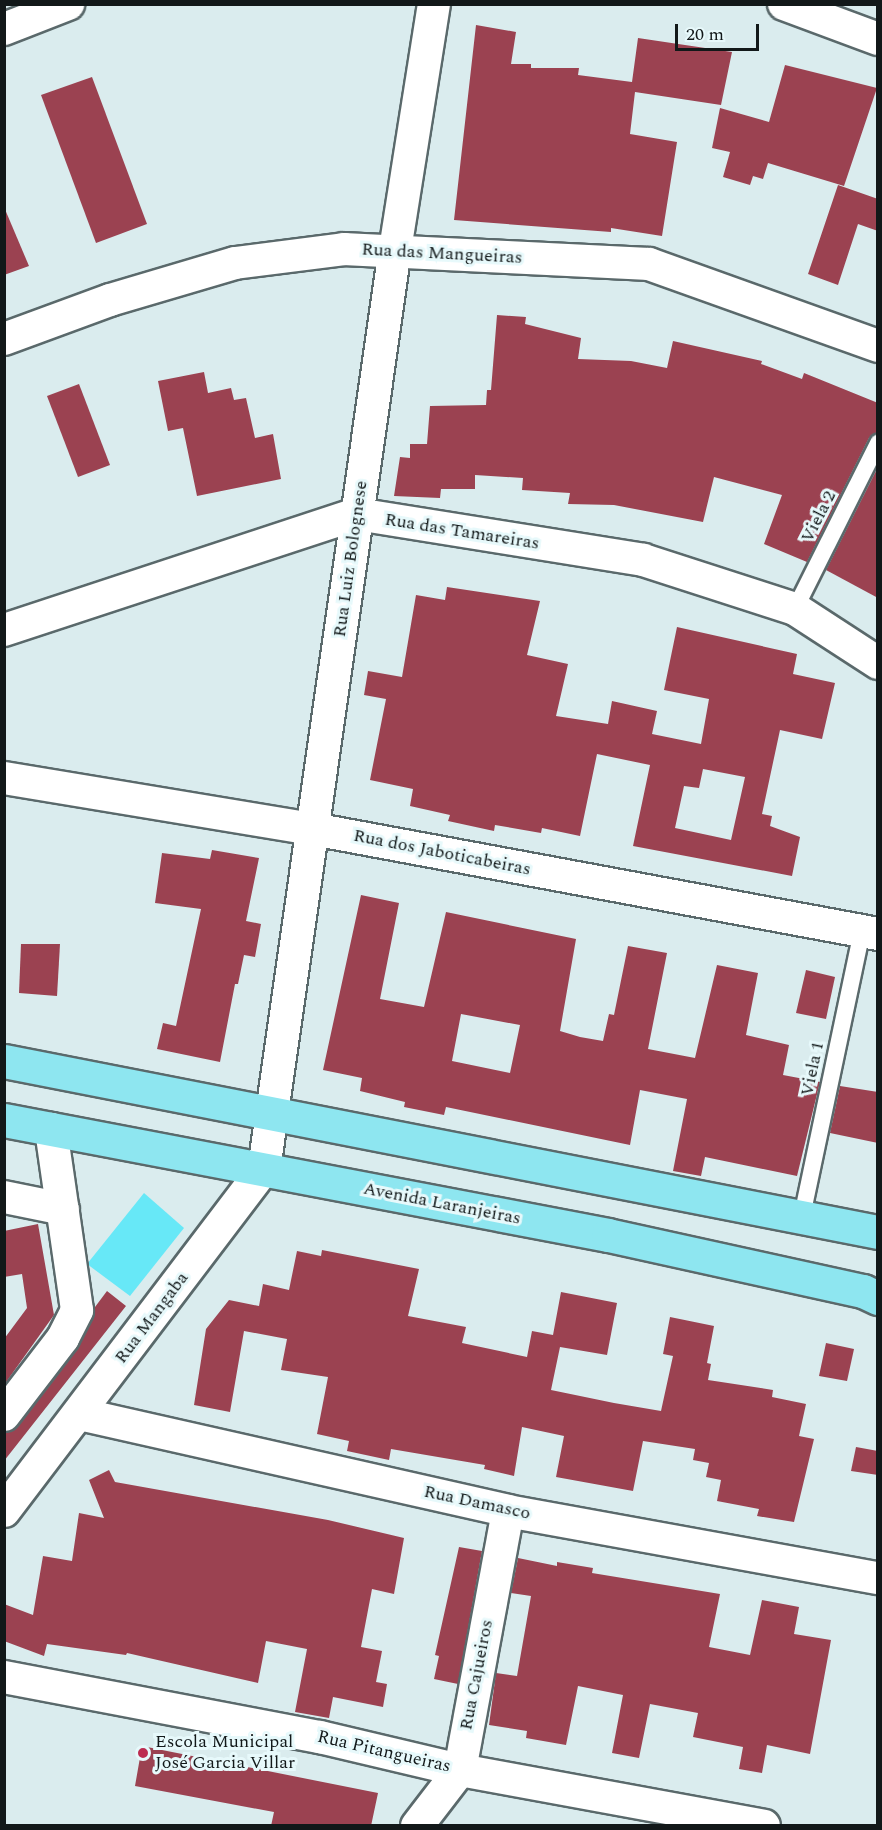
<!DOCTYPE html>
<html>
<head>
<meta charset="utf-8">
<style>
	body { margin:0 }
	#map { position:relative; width:882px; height:1830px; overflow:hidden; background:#daecee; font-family:Spectral,serif }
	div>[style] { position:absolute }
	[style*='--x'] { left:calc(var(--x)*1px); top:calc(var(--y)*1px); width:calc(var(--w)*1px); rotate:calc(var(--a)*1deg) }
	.green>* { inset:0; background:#67e8f7 }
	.building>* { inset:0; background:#9b4251 }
	.roads { filter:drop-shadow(2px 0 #5a696b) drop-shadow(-2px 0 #5a696b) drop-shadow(0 2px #5a696b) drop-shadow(0 -2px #5a696b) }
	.lane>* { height:16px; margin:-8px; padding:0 8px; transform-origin:8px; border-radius:8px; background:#fff }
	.street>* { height:32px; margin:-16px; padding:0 16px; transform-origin:16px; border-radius:16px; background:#fff }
	.primary>* { height:33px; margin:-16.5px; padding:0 16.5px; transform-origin:16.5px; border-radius:16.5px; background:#8ee6f0 }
	.dots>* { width:16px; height:16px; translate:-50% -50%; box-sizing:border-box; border:3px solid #e7f9fb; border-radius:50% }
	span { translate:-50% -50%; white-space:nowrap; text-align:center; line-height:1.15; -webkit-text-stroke:6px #e7f9fb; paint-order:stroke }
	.street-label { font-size:18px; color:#121819 }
	.poi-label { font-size:18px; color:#121819 }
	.left { translate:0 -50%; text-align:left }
	.frame { position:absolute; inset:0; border:6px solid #121819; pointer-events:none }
	.scale { position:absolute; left:675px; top:24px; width:84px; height:27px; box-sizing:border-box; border:3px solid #121819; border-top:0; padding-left:8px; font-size:18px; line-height:21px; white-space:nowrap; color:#121819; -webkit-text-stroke:4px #e7f9fb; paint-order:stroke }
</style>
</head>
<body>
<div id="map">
	<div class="green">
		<div style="clip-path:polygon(144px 1193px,184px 1228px,130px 1296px,87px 1264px)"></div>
	</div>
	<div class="building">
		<div style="clip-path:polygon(476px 25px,516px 32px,511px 64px,531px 64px,531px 68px,579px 68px,578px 75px,632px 82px,638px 38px,732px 52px,721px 105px,635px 92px,630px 134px,677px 142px,662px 236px,611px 228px,611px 232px,454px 220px)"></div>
		<div style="clip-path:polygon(785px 65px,877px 88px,844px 186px,768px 163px,763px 179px,753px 176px,750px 185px,723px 177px,730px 152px,712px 148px,720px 108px,769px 122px)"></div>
		<div style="clip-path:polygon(92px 77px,147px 224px,96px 243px,41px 95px)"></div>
		<div style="clip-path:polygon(838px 185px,878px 199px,878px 231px,858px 224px,838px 285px,808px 274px)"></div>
		<div style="clip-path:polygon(4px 207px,29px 266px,4px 275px)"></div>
		<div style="clip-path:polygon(497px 315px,526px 317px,525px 324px,581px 338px,578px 359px,631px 361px,667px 368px,673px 341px,762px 361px,761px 364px,802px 379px,804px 373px,878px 403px,878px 433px,869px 438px,807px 562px,764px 544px,782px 495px,714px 477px,703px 522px,614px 505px,568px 504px,570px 493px,522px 490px,523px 478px,475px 475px,475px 489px,441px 489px,440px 498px,394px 496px,400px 457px,410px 458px,410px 444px,427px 444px,430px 406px,486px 405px,487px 390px,491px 390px)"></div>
		<div style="clip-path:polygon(204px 372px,208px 393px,231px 388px,234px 400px,246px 398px,255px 438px,273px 434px,281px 479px,197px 496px,183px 428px,168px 431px,158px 381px)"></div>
		<div style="clip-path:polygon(79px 384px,110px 465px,78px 477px,47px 396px)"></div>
		<div style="clip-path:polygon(878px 467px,878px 598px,826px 570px)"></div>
		<div style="clip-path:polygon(evenodd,447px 587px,540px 601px,527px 655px,568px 664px,556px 716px,608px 724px,612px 701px,657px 711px,652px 734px,701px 744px,709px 699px,664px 690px,677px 627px,797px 654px,793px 674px,835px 683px,822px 739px,780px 730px,762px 814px,772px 816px,770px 826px,800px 837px,792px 876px,633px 846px,650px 765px,597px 754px,580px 836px,542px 828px,541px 833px,495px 825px,494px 831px,448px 821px,450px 815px,410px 806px,413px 789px,370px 780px,386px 699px,364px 695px,368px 671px,402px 677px,416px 595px,445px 600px,447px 587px,703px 769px,745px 777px,731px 840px,675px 828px,684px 786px,699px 788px,703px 769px)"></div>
		<div style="clip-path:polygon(212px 850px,259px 858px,246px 921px,261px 924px,255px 957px,244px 955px,238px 984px,235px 984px,220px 1062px,157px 1049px,163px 1023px,176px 1026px,201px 909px,155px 903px,162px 853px,210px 859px)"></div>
		<div style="clip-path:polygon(evenodd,361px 895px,399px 903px,380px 999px,424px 1007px,446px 912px,576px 939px,560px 1031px,580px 1037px,603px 1041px,609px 1014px,614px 1015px,628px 946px,667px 953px,648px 1049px,695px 1058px,717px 965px,758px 973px,746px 1035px,789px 1045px,783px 1075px,820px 1082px,797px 1176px,705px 1157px,701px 1176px,673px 1171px,687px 1099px,640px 1090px,630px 1145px,446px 1107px,444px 1115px,404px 1107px,405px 1102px,360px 1091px,362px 1078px,323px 1070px,361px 895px,461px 1014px,520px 1025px,510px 1073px,452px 1061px,461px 1014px)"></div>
		<div style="clip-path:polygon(21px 944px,60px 944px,57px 996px,19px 993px)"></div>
		<div style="clip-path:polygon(806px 970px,835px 977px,826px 1019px,796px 1013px)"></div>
		<div style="clip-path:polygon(840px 1086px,878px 1092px,878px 1143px,830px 1133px)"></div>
		<div style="clip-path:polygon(38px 1224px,54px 1315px,4px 1385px,4px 1339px,27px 1308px,22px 1274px,4px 1277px,4px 1231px)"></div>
		<div style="clip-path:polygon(322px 1250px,419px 1269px,408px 1316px,466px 1327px,462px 1343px,527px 1357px,532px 1331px,553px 1335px,561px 1292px,617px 1303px,607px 1355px,560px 1347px,551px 1390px,614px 1403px,661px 1411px,673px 1356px,663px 1354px,670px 1317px,714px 1326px,707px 1363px,711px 1364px,708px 1380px,773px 1390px,772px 1397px,806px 1404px,799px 1436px,814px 1439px,794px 1522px,757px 1516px,759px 1509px,717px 1501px,721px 1480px,706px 1477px,709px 1463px,693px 1460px,695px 1449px,643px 1441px,633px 1491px,556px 1477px,564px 1436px,522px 1427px,514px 1476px,484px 1469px,485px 1465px,391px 1449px,389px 1460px,347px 1451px,349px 1441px,317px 1434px,328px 1377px,281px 1370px,287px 1339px,244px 1331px,230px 1412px,194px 1405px,206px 1329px,229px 1300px,259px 1306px,263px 1284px,289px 1290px,297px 1251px,321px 1256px)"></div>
		<div style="clip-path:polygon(107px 1291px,126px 1306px,4px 1461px,4px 1433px,18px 1426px,77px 1349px,95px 1307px)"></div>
		<div style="clip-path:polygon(826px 1343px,854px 1349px,847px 1381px,819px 1376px)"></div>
		<div style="clip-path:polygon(856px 1447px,878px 1451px,878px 1475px,851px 1471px)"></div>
		<div style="clip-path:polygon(109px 1470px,115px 1482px,328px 1520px,404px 1538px,394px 1594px,372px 1589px,361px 1647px,382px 1651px,376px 1682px,387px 1684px,383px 1707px,333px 1697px,329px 1718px,295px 1712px,307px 1649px,266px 1641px,258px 1683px,127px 1653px,126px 1655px,47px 1644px,44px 1656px,4px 1641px,4px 1604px,33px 1615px,43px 1556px,72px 1561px,79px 1513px,104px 1518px,89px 1480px)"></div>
		<div style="clip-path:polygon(459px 1547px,482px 1551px,458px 1684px,434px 1679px,439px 1656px,435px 1655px)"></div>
		<div style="clip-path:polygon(518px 1558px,557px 1566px,557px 1562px,593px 1568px,592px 1573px,720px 1594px,709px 1647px,750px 1655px,762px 1600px,799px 1607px,794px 1634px,831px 1640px,810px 1754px,767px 1745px,762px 1773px,739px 1769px,743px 1747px,693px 1737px,698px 1713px,650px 1704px,639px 1758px,612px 1753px,623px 1695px,578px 1686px,566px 1745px,526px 1738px,527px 1731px,489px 1725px,496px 1673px,517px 1676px,531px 1596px,511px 1593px)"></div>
		<div style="clip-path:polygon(142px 1746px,378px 1793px,371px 1826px,271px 1826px,274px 1812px,135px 1786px)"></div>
	</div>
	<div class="roads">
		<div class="lane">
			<div style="--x:795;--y:609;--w:186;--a:-63.4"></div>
			<div style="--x:802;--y:1216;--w:291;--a:-78.1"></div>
		</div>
		<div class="street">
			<div style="--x:784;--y:4;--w:100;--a:20.4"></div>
			<div style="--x:4;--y:29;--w:69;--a:-21.3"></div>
			<div style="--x:4;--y:339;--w:113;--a:-20.2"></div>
			<div style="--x:110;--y:300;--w:130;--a:-16.5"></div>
			<div style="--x:235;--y:263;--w:110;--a:-7.3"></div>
			<div style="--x:344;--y:249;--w:305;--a:2.8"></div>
			<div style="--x:649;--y:264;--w:243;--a:19.7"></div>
			<div style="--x:4;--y:630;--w:372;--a:-18.2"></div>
			<div style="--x:357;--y:514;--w:290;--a:9.1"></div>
			<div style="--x:643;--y:560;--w:160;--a:17.9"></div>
			<div style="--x:795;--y:609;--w:99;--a:33"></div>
			<div style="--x:4;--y:778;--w:313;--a:9.4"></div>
			<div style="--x:313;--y:829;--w:575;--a:10.53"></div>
			<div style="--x:4;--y:1197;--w:60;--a:11.5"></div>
			<div style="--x:79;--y:1414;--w:440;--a:12.7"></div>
			<div style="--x:508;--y:1511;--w:376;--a:10.3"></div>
			<div style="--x:4;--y:1415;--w:97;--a:-52.5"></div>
			<div style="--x:63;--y:1338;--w:31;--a:-63"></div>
			<div style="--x:77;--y:1310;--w:183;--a:-98.2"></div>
			<div style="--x:4;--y:1511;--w:430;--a:-52.8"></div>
			<div style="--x:264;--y:1169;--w:928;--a:-81.89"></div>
			<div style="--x:395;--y:250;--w:249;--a:-81"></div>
			<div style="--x:4;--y:1677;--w:322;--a:10.8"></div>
			<div style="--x:320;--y:1737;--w:144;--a:13.3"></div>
			<div style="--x:460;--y:1770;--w:309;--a:10.4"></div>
			<div style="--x:417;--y:1826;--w:71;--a:-52.5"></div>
			<div style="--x:460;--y:1770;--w:263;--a:-79.5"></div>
		</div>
		<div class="primary">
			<div style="--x:4;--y:1061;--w:891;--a:11.07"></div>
			<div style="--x:4;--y:1120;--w:615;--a:10.78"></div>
			<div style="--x:608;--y:1235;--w:261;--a:12.4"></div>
			<div style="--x:863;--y:1291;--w:17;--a:25"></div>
		</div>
	</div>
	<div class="dots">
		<div style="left:143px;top:1753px;background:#bc2c50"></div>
	</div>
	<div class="street-label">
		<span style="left:442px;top:254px;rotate:3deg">Rua das Mangueiras</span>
		<span style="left:819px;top:517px;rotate:-63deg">Viela 2</span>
		<span style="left:462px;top:532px;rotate:9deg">Rua das Tamareiras</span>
		<span style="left:351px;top:559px;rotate:-82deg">Rua Luiz Bolognese</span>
		<span style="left:442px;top:853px;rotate:11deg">Rua dos Jaboticabeiras</span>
		<span style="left:813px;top:1069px;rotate:-78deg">Viela 1</span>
		<span style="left:442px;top:1204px;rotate:11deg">Avenida Laranjeiras</span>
		<span style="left:152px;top:1318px;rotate:-53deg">Rua Mangaba</span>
		<span style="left:477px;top:1503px;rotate:12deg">Rua Damasco</span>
		<span style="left:477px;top:1675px;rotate:-79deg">Rua Cajueiros</span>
		<span style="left:384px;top:1752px;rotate:13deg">Rua Pitangueiras</span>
	</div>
	<div class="poi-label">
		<span class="left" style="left:155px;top:1753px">Escola Municipal<br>José Garcia Villar</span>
	</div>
	<div class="frame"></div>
	<div class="scale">20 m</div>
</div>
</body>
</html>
